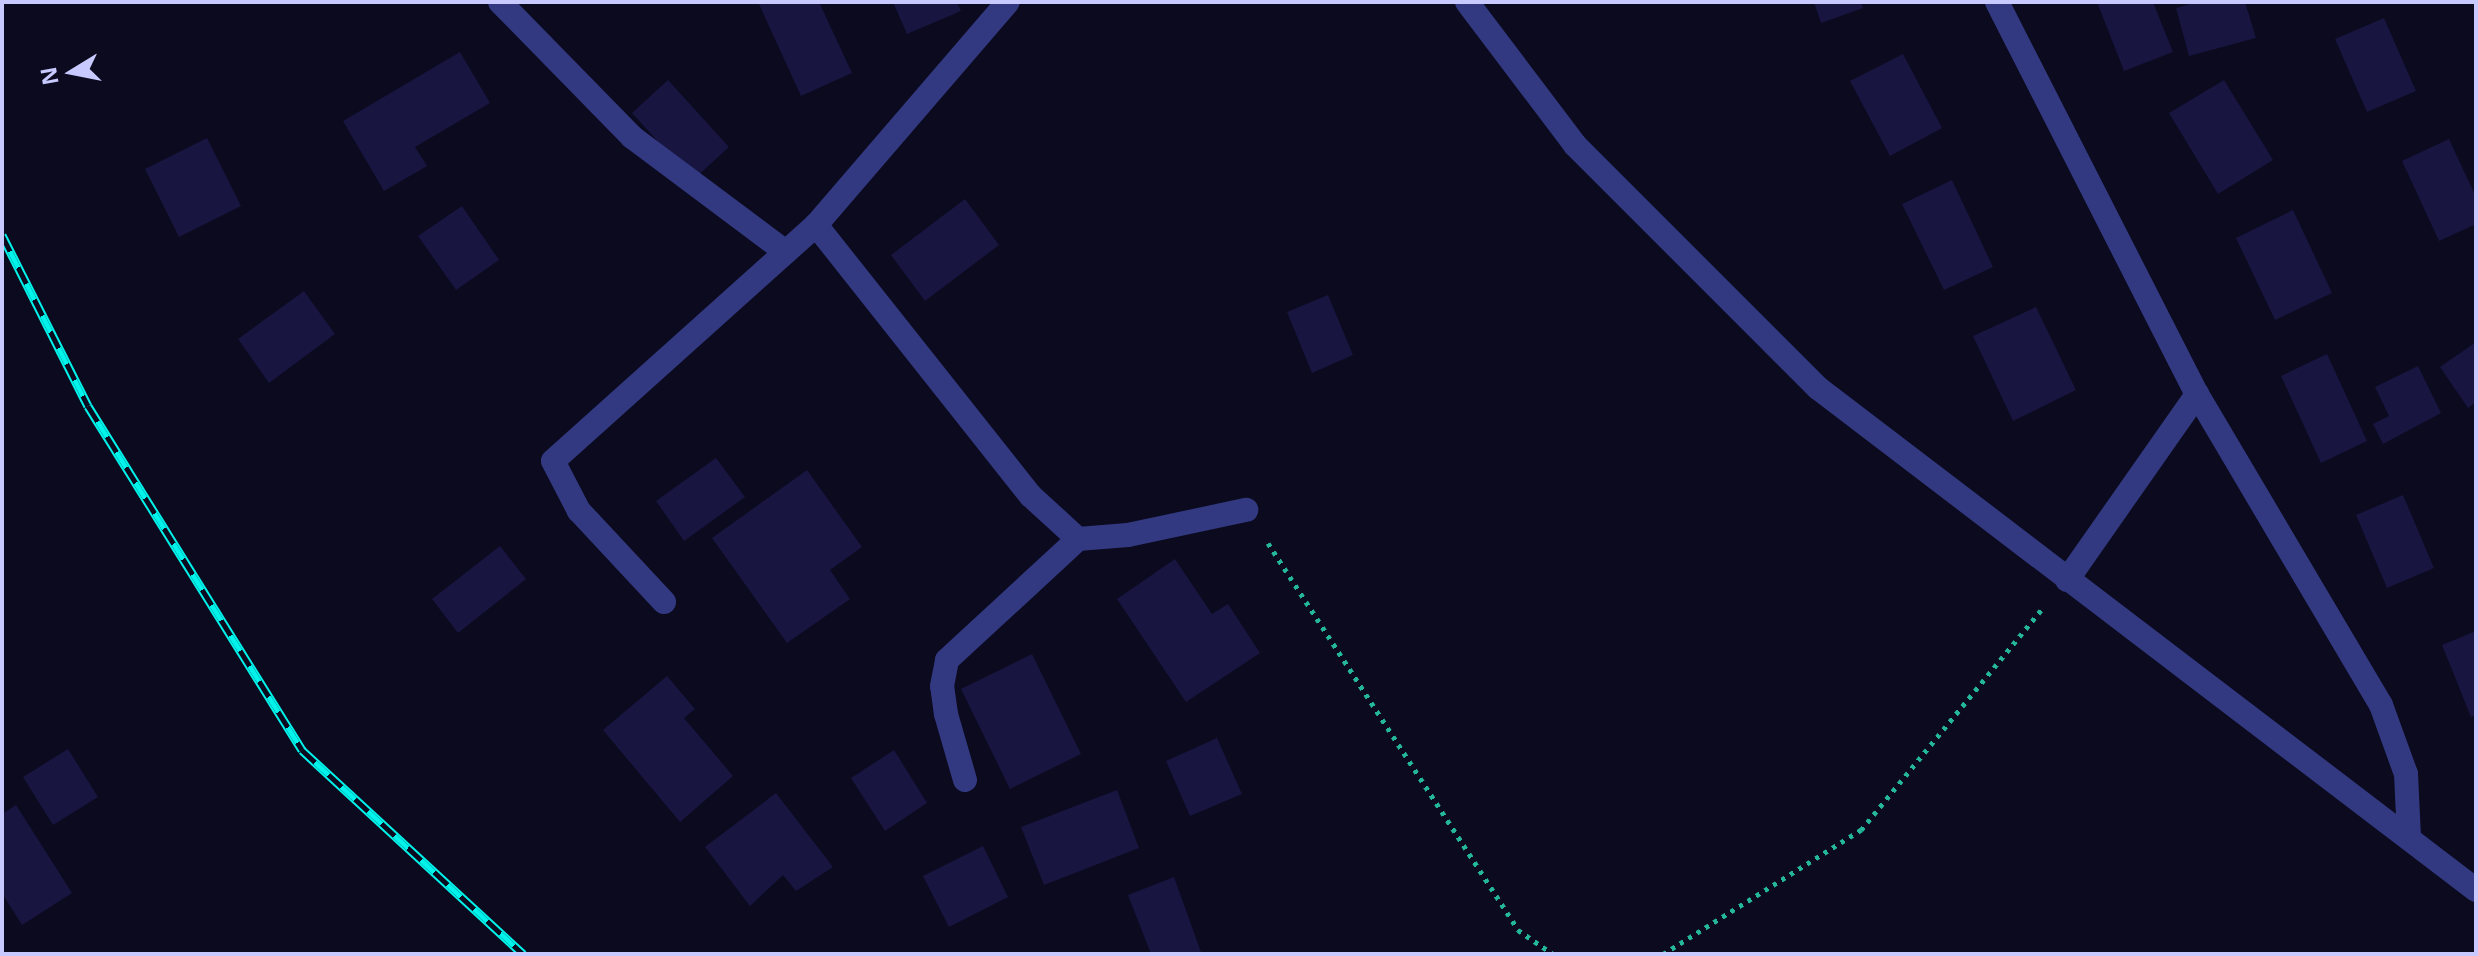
<!DOCTYPE html>
<html>
<head>
<meta charset="utf-8">
<style>
	body { margin:0 }
	#map { position:relative; width:2478px; height:956px; overflow:hidden; background:#0b0a1e; font-family:"Open Sans",sans-serif }
	div>[style] { position:absolute }
	[style*='--x'] { left:calc(var(--x)*1px); top:calc(var(--y)*1px); width:calc(var(--w)*1px); rotate:calc(var(--a)*1deg) }
	.building>* { inset:0; background:#181541 }
	.path>* { height:5px; margin-top:-2.5px; transform-origin:0; background:repeating-linear-gradient(90deg,#24b79a 0 4px,transparent 0 10px) }
	.street>* { height:24px; margin:-12px; padding:0 12px; transform-origin:12px; border-radius:12px; background:#323981 }
	.rail>* { height:9px; margin-top:-4.5px; transform-origin:0; background:repeating-linear-gradient(90deg,#0b0a1e 0 18px,#00f3ea 0 36px); box-sizing:border-box; border-block:2px solid #00f3ea }
	span { translate:-50% -50%; white-space:nowrap; text-align:center; line-height:1.15; -webkit-text-stroke:8px #0b0a1e; paint-order:stroke }
	.frame { position:absolute; inset:0; border:4px solid #c8c9ff; pointer-events:none }
	.north { position:absolute; left:32px; top:32px; width:80px; height:80px; -webkit-text-stroke:6px #0b0a1e; paint-order:stroke; rotate:260deg; font-size:22px; font-weight:700; line-height:32px; text-align:center; color:#c8c9ff }
	.north::after { content:''; display:block; margin:auto; width:28px; height:36px; background:#c8c9ff; clip-path:polygon(50% 0,100% 100%,50% 72%,0 100%) }
</style>
</head>
<body>
<div id="map">
	<div class="building">
		<div style="clip-path:polygon(758px 2px,819px 2px,852px 73px,801px 96px)"></div>
		<div style="clip-path:polygon(893px 2px,957px 2px,961px 11px,907px 34px)"></div>
		<div style="clip-path:polygon(1814px 2px,1861px 2px,1863px 8px,1821px 23px)"></div>
		<div style="clip-path:polygon(2097px 2px,2153px 2px,2173px 52px,2124px 71px)"></div>
		<div style="clip-path:polygon(2197px 2px,2245px 2px,2256px 38px,2189px 56px,2176px 8px)"></div>
		<div style="clip-path:polygon(2384px 18px,2416px 91px,2367px 112px,2335px 39px)"></div>
		<div style="clip-path:polygon(460px 52px,490px 103px,415px 147px,427px 166px,384px 191px,343px 121px)"></div>
		<div style="clip-path:polygon(1903px 54px,1942px 128px,1890px 156px,1850px 81px)"></div>
		<div style="clip-path:polygon(668px 80px,729px 147px,693px 180px,632px 113px)"></div>
		<div style="clip-path:polygon(2224px 80px,2273px 160px,2218px 194px,2169px 113px)"></div>
		<div style="clip-path:polygon(207px 138px,241px 206px,179px 237px,145px 169px)"></div>
		<div style="clip-path:polygon(2449px 139px,2476px 197px,2476px 224px,2439px 241px,2402px 161px)"></div>
		<div style="clip-path:polygon(1952px 180px,1993px 267px,1944px 290px,1902px 204px)"></div>
		<div style="clip-path:polygon(965px 199px,999px 245px,925px 301px,891px 255px)"></div>
		<div style="clip-path:polygon(462px 206px,499px 260px,456px 290px,418px 236px)"></div>
		<div style="clip-path:polygon(2293px 210px,2332px 293px,2275px 320px,2236px 238px)"></div>
		<div style="clip-path:polygon(304px 291px,335px 334px,269px 383px,238px 339px)"></div>
		<div style="clip-path:polygon(1328px 295px,1353px 355px,1312px 373px,1287px 312px)"></div>
		<div style="clip-path:polygon(2036px 307px,2076px 390px,2013px 421px,1973px 336px)"></div>
		<div style="clip-path:polygon(2476px 342px,2476px 402px,2468px 408px,2440px 367px)"></div>
		<div style="clip-path:polygon(2327px 354px,2367px 441px,2321px 463px,2281px 376px)"></div>
		<div style="clip-path:polygon(2418px 366px,2441px 413px,2383px 444px,2373px 424px,2389px 416px,2375px 387px)"></div>
		<div style="clip-path:polygon(716px 458px,745px 497px,684px 541px,656px 501px)"></div>
		<div style="clip-path:polygon(807px 470px,862px 547px,830px 570px,850px 599px,787px 643px,712px 538px)"></div>
		<div style="clip-path:polygon(2403px 495px,2434px 568px,2387px 588px,2356px 515px)"></div>
		<div style="clip-path:polygon(500px 546px,526px 579px,458px 633px,432px 599px)"></div>
		<div style="clip-path:polygon(1175px 559px,1212px 614px,1228px 604px,1260px 653px,1186px 702px,1117px 599px)"></div>
		<div style="clip-path:polygon(2476px 631px,2476px 714px,2471px 717px,2442px 645px)"></div>
		<div style="clip-path:polygon(1032px 654px,1081px 754px,1010px 789px,961px 689px)"></div>
		<div style="clip-path:polygon(667px 676px,695px 709px,684px 718px,733px 776px,680px 822px,603px 730px)"></div>
		<div style="clip-path:polygon(1217px 738px,1242px 794px,1190px 816px,1166px 761px)"></div>
		<div style="clip-path:polygon(68px 749px,98px 797px,53px 825px,23px 777px)"></div>
		<div style="clip-path:polygon(894px 750px,927px 803px,885px 831px,851px 778px)"></div>
		<div style="clip-path:polygon(1117px 790px,1139px 848px,1044px 885px,1021px 827px)"></div>
		<div style="clip-path:polygon(776px 793px,833px 867px,796px 891px,783px 875px,750px 906px,705px 847px)"></div>
		<div style="clip-path:polygon(16px 805px,72px 893px,22px 925px,2px 893px,2px 814px)"></div>
		<div style="clip-path:polygon(983px 846px,1008px 897px,949px 927px,923px 876px)"></div>
		<div style="clip-path:polygon(1174px 877px,1201px 952px,1151px 954px,1128px 895px)"></div>
	</div>
	<div class="path">
		<div style="--x:1268;--y:543;--w:461;--a:57.1"></div>
		<div style="--x:1518;--y:930;--w:42;--a:34.4"></div>
		<div style="--x:1663;--y:954;--w:234;--a:-32.1"></div>
		<div style="--x:1861;--y:830;--w:287;--a:-50.7"></div>
	</div>
	<div class="street">
		<div style="--x:500;--y:2;--w:189;--a:45.6"></div>
		<div style="--x:632;--y:137;--w:192;--a:36.8"></div>
		<div style="--x:1467;--y:2;--w:179;--a:52.9"></div>
		<div style="--x:1575;--y:145;--w:344;--a:45"></div>
		<div style="--x:1818;--y:388;--w:828;--a:37.34"></div>
		<div style="--x:1997;--y:2;--w:440;--a:63"></div>
		<div style="--x:2197;--y:394;--w:361;--a:59.4"></div>
		<div style="--x:2381;--y:705;--w:73;--a:70.1"></div>
		<div style="--x:2406;--y:774;--w:64;--a:87.3"></div>
		<div style="--x:816;--y:225;--w:346;--a:51.6"></div>
		<div style="--x:1031;--y:496;--w:64;--a:42.5"></div>
		<div style="--x:2067;--y:580;--w:227;--a:-55"></div>
		<div style="--x:664;--y:602;--w:125;--a:-133"></div>
		<div style="--x:579;--y:511;--w:56;--a:-117.5"></div>
		<div style="--x:553;--y:461;--w:353;--a:-41.9"></div>
		<div style="--x:816;--y:225;--w:294;--a:-49.3"></div>
		<div style="--x:965;--y:780;--w:69;--a:-106.1"></div>
		<div style="--x:946;--y:714;--w:28;--a:-98"></div>
		<div style="--x:942;--y:686;--w:26;--a:-79"></div>
		<div style="--x:947;--y:660;--w:178;--a:-42.7"></div>
		<div style="--x:1078;--y:539;--w:50;--a:-4.6"></div>
		<div style="--x:1128;--y:535;--w:121;--a:-12"></div>
	</div>
	<div class="rail">
		<div style="--x:2;--y:235;--w:191;--a:63.3"></div>
		<div style="--x:88;--y:406;--w:405;--a:58.1"></div>
		<div style="--x:302;--y:750;--w:301;--a:42.7"></div>
	</div>
	<div class="frame"></div>
	<div class="north">N</div>
</div>
</body>
</html>
